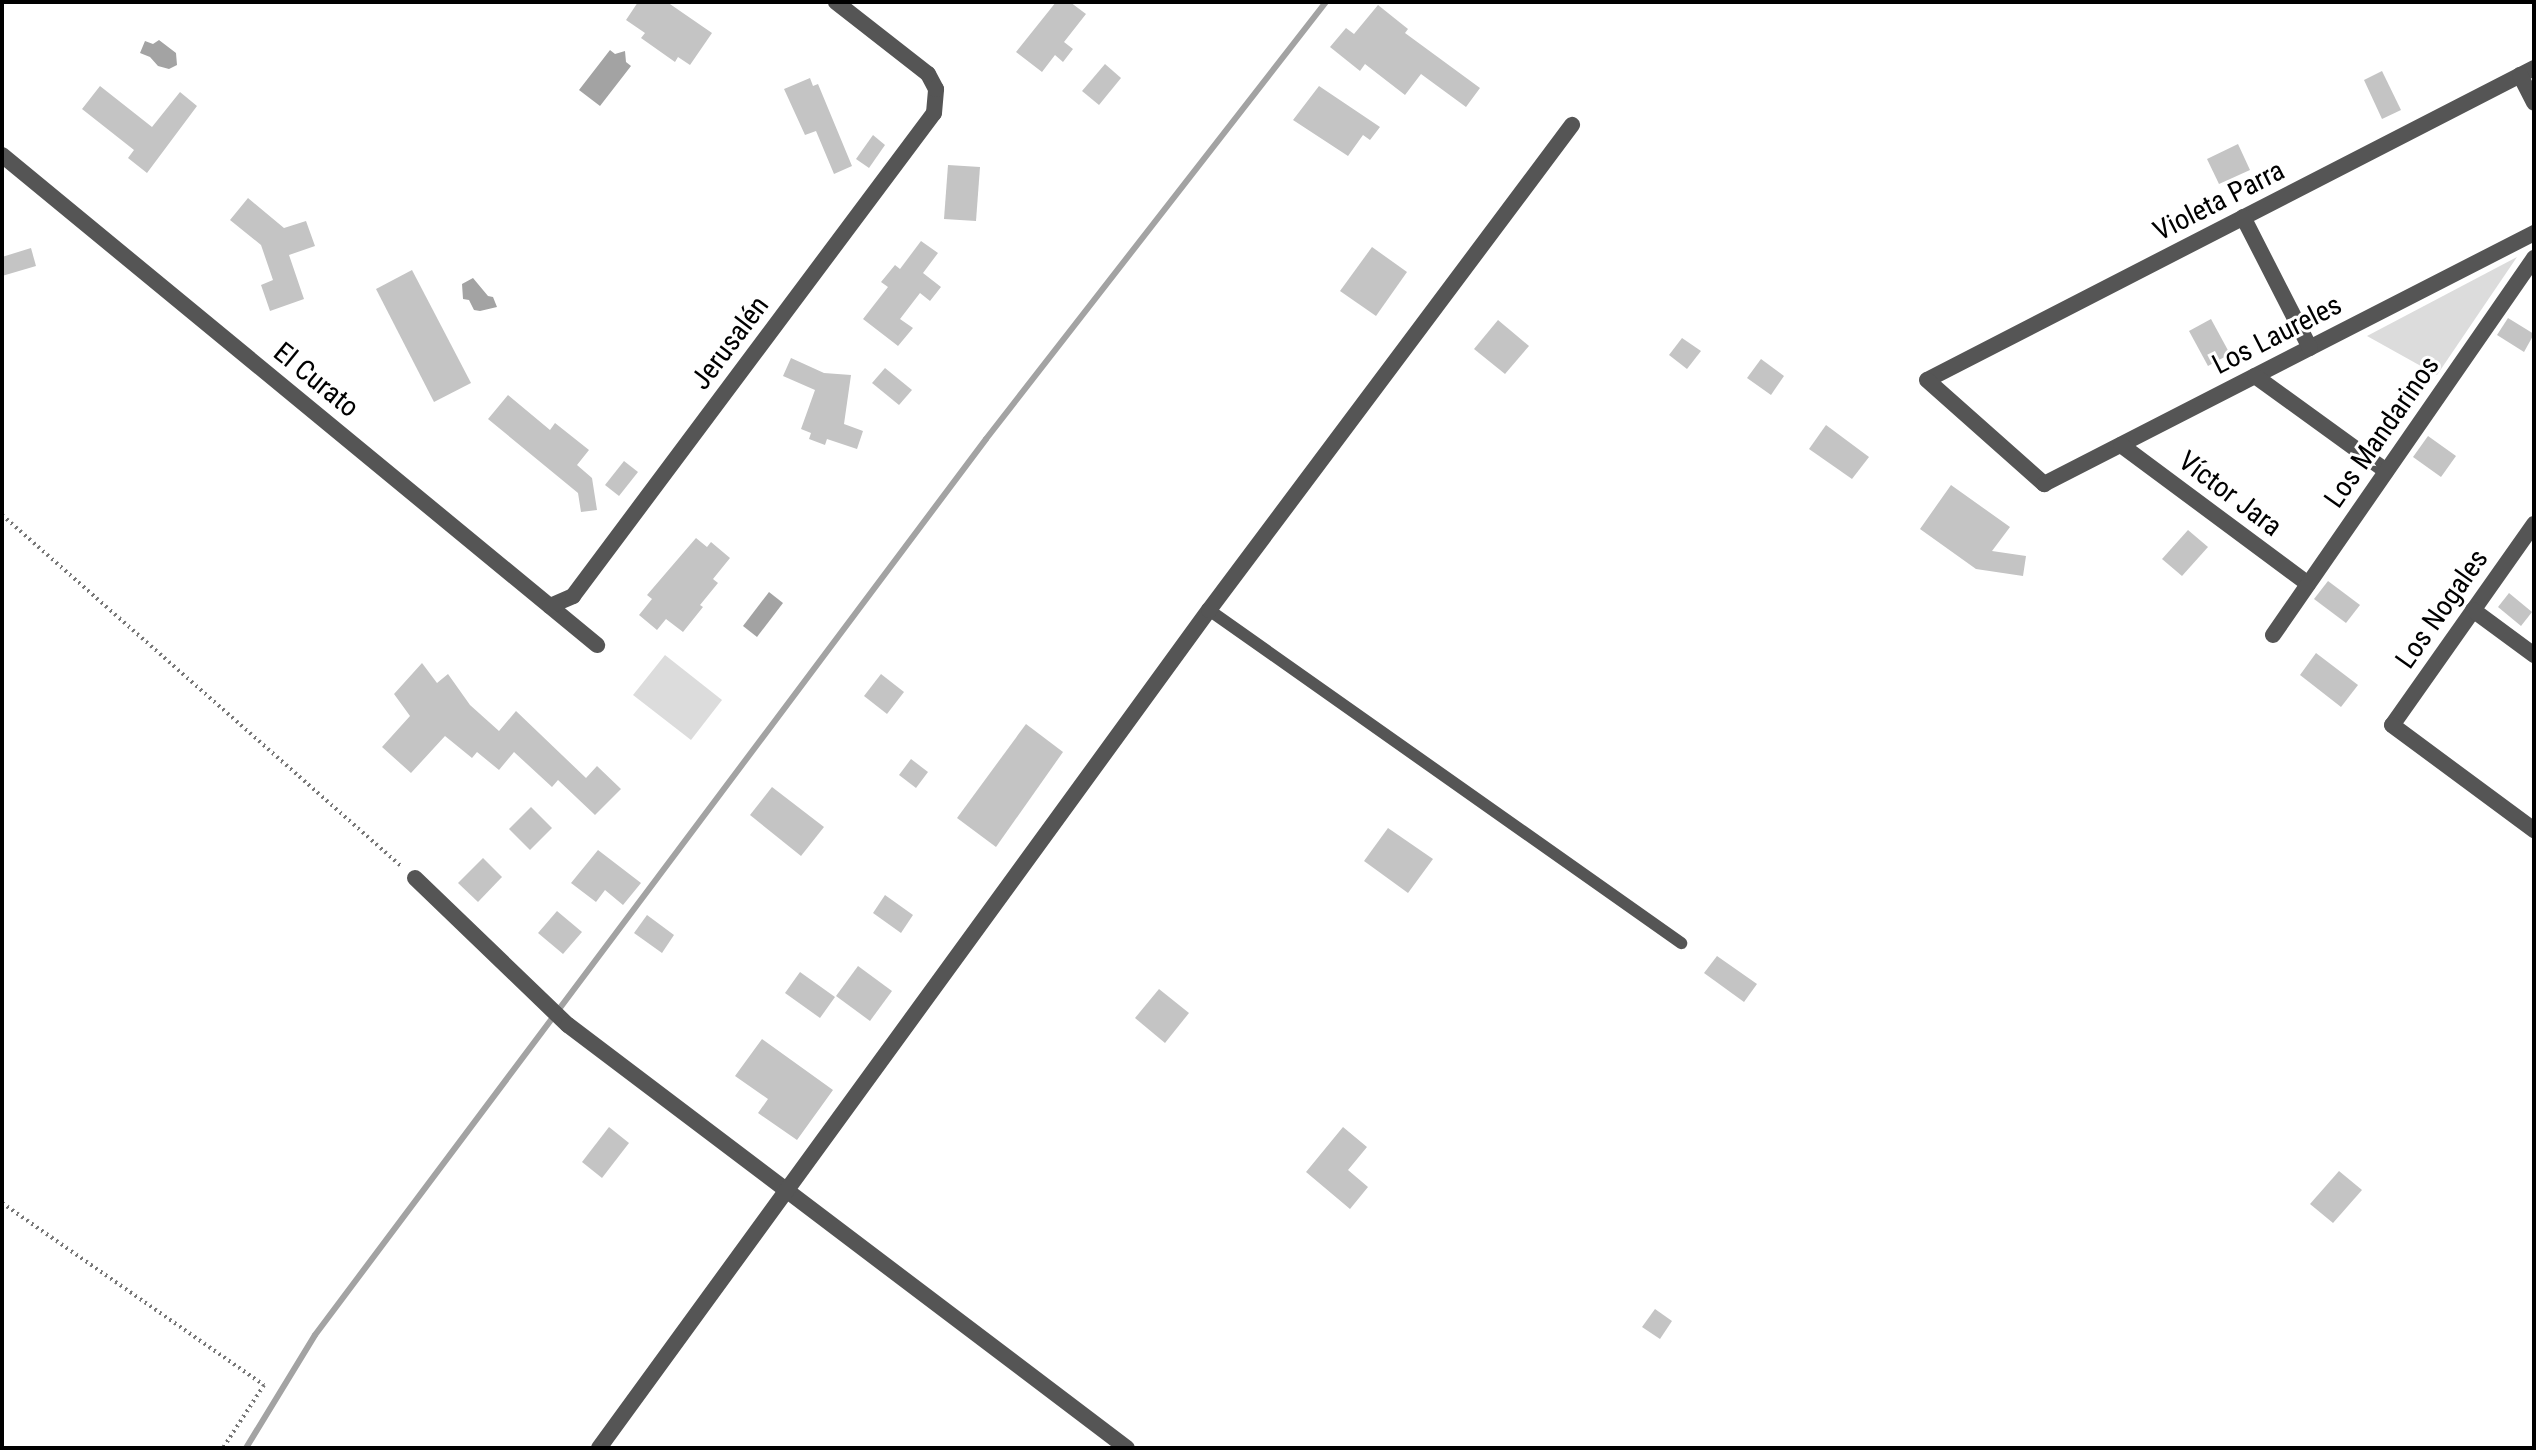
<!DOCTYPE html>
<html>
<head>
<meta charset="utf-8">
<style>
	body { margin:0 }
	#map { position:relative; width:2536px; height:1450px; overflow:hidden; background:#fff; font-family:"Roboto Condensed",sans-serif }
	div>[style] { position:absolute }
	[style*='--x'] { left:calc(var(--x)*1px); top:calc(var(--y)*1px); width:calc(var(--w)*1px); rotate:calc(var(--a)*1deg) }
	.green>* { inset:0; background:#dcdcdc }
	.water>* { inset:0; background:#a3a3a3 }
	.stream>* { height:6px; margin:-3px; padding:0 3px; transform-origin:3px; border-radius:3px; background:#a3a3a3 }
	.building>* { inset:0; background:#c4c4c4 }
	.path>* { height:4px; margin-top:-2px; transform-origin:0; background:repeating-linear-gradient(90deg,#777 0 2px,transparent 0 6px) }
	.service>* { height:12px; margin:-6px; padding:0 6px; transform-origin:6px; border-radius:6px; background:#555 }
	.minor>* { height:16px; margin:-8px; padding:0 8px; transform-origin:8px; border-radius:8px; background:#555 }
	span { translate:-50% -50%; white-space:nowrap; text-align:center; line-height:1.15; -webkit-text-stroke:6px #fff; paint-order:stroke }
	.street-label { font-size:28px; color:#000 }
	.frame { position:absolute; inset:0; border:4px solid #000; pointer-events:none }
</style>
</head>
<body>
<div id="map">
	<div class="green">
		<div style="clip-path:polygon(2517px 257px,2437px 375px,2367px 336px)"></div>
		<div style="clip-path:polygon(665px 655px,722px 700px,691px 740px,633px 695px)"></div>
	</div>
	<div class="water">
		<div style="clip-path:polygon(159px 40px,176px 53px,177px 65px,169px 69px,158px 66px,150px 57px,140px 53px,145px 41px,153px 44px)"></div>
		<div style="clip-path:polygon(610px 50px,615px 54px,625px 51px,626px 62px,631px 66px,600px 106px,579px 90px)"></div>
		<div style="clip-path:polygon(473px 278px,488px 296px,493px 297px,497px 307px,480px 311px,474px 310px,469px 300px,463px 299px,462px 284px)"></div>
		<div style="clip-path:polygon(769px 592px,783px 603px,757px 637px,743px 626px)"></div>
	</div>
	<div class="stream">
		<div style="--x:246;--y:1448;--w:132;--a:-58.6"></div>
		<div style="--x:315;--y:1335;--w:1119;--a:-53.17"></div>
		<div style="--x:986;--y:439;--w:554;--a:-52.12"></div>
	</div>
	<div class="building">
		<div style="clip-path:polygon(638px 2px,667px 2px,712px 33px,690px 65px,678px 57px,675px 62px,641px 38px,645px 33px,626px 20px)"></div>
		<div style="clip-path:polygon(1056px 2px,1070px 2px,1086px 14px,1064px 42px,1073px 49px,1063px 62px,1055px 55px,1042px 72px,1016px 52px)"></div>
		<div style="clip-path:polygon(1378px 5px,1408px 29px,1405px 33px,1480px 88px,1466px 107px,1421px 74px,1405px 95px,1365px 64px,1360px 71px,1330px 47px,1346px 28px,1354px 34px)"></div>
		<div style="clip-path:polygon(1105px 64px,1121px 78px,1099px 105px,1082px 91px)"></div>
		<div style="clip-path:polygon(2382px 71px,2401px 110px,2382px 119px,2364px 80px)"></div>
		<div style="clip-path:polygon(810px 78px,813px 86px,818px 84px,852px 166px,834px 174px,816px 131px,805px 135px,784px 89px)"></div>
		<div style="clip-path:polygon(100px 86px,152px 127px,180px 92px,197px 106px,147px 173px,128px 158px,134px 150px,82px 109px)"></div>
		<div style="clip-path:polygon(1319px 86px,1380px 127px,1370px 140px,1363px 135px,1348px 156px,1293px 120px)"></div>
		<div style="clip-path:polygon(873px 135px,885px 145px,869px 168px,856px 159px)"></div>
		<div style="clip-path:polygon(2238px 144px,2250px 170px,2219px 184px,2207px 159px)"></div>
		<div style="clip-path:polygon(948px 165px,980px 167px,976px 221px,944px 219px)"></div>
		<div style="clip-path:polygon(248px 198px,284px 228px,306px 221px,315px 246px,289px 255px,304px 299px,270px 311px,261px 285px,273px 280px,261px 245px,230px 220px)"></div>
		<div style="clip-path:polygon(921px 241px,938px 253px,923px 273px,941px 287px,930px 301px,920px 293px,900px 319px,913px 328px,898px 346px,863px 319px,888px 287px,881px 282px,895px 265px,900px 269px)"></div>
		<div style="clip-path:polygon(1372px 247px,1407px 272px,1376px 316px,1340px 291px)"></div>
		<div style="clip-path:polygon(31px 248px,36px 266px,2px 276px,2px 257px)"></div>
		<div style="clip-path:polygon(412px 270px,471px 383px,434px 402px,376px 289px)"></div>
		<div style="clip-path:polygon(2508px 318px,2534px 334px,2524px 352px,2497px 335px)"></div>
		<div style="clip-path:polygon(2211px 319px,2230px 354px,2208px 366px,2189px 331px)"></div>
		<div style="clip-path:polygon(1498px 320px,1529px 346px,1505px 374px,1474px 349px)"></div>
		<div style="clip-path:polygon(1682px 338px,1701px 351px,1687px 369px,1669px 355px)"></div>
		<div style="clip-path:polygon(791px 358px,824px 373px,851px 375px,844px 424px,863px 431px,857px 449px,827px 439px,825px 445px,809px 439px,811px 433px,801px 429px,815px 390px,783px 376px)"></div>
		<div style="clip-path:polygon(1761px 359px,1784px 376px,1771px 395px,1747px 378px)"></div>
		<div style="clip-path:polygon(885px 368px,912px 390px,899px 405px,872px 383px)"></div>
		<div style="clip-path:polygon(508px 395px,550px 430px,555px 423px,589px 450px,577px 465px,592px 478px,597px 510px,581px 512px,578px 493px,488px 419px)"></div>
		<div style="clip-path:polygon(1826px 425px,1869px 457px,1852px 479px,1809px 449px)"></div>
		<div style="clip-path:polygon(2428px 436px,2456px 456px,2441px 477px,2413px 457px)"></div>
		<div style="clip-path:polygon(624px 461px,638px 472px,619px 496px,605px 485px)"></div>
		<div style="clip-path:polygon(1951px 485px,2010px 527px,1992px 551px,2026px 556px,2023px 576px,1976px 569px,1920px 529px)"></div>
		<div style="clip-path:polygon(2188px 530px,2208px 547px,2182px 576px,2162px 559px)"></div>
		<div style="clip-path:polygon(696px 538px,707px 547px,711px 542px,730px 558px,713px 579px,718px 583px,700px 605px,703px 607px,683px 632px,666px 619px,657px 630px,639px 615px,652px 599px,647px 595px)"></div>
		<div style="clip-path:polygon(2328px 581px,2360px 605px,2346px 623px,2314px 599px)"></div>
		<div style="clip-path:polygon(2509px 593px,2532px 612px,2521px 626px,2498px 607px)"></div>
		<div style="clip-path:polygon(2316px 653px,2358px 685px,2341px 707px,2300px 675px)"></div>
		<div style="clip-path:polygon(422px 663px,437px 683px,448px 674px,470px 705px,499px 731px,516px 711px,586px 778px,597px 766px,621px 789px,595px 815px,558px 780px,552px 787px,514px 752px,499px 770px,477px 752px,472px 758px,445px 736px,411px 773px,382px 747px,410px 716px,394px 694px)"></div>
		<div style="clip-path:polygon(881px 674px,904px 692px,887px 714px,864px 696px)"></div>
		<div style="clip-path:polygon(1026px 724px,1063px 752px,996px 847px,957px 818px)"></div>
		<div style="clip-path:polygon(911px 759px,928px 772px,916px 788px,899px 775px)"></div>
		<div style="clip-path:polygon(772px 787px,824px 827px,801px 856px,750px 815px)"></div>
		<div style="clip-path:polygon(531px 807px,552px 828px,530px 850px,509px 829px)"></div>
		<div style="clip-path:polygon(1388px 828px,1433px 859px,1408px 893px,1364px 861px)"></div>
		<div style="clip-path:polygon(598px 850px,641px 883px,623px 905px,605px 890px,596px 902px,571px 883px)"></div>
		<div style="clip-path:polygon(483px 858px,502px 877px,478px 902px,458px 883px)"></div>
		<div style="clip-path:polygon(885px 895px,913px 915px,901px 933px,873px 913px)"></div>
		<div style="clip-path:polygon(557px 911px,582px 932px,563px 954px,538px 933px)"></div>
		<div style="clip-path:polygon(647px 915px,674px 935px,662px 953px,634px 933px)"></div>
		<div style="clip-path:polygon(1717px 956px,1757px 984px,1744px 1002px,1704px 973px)"></div>
		<div style="clip-path:polygon(858px 966px,892px 991px,870px 1021px,836px 996px)"></div>
		<div style="clip-path:polygon(800px 972px,835px 997px,820px 1018px,785px 993px)"></div>
		<div style="clip-path:polygon(1159px 989px,1189px 1013px,1165px 1043px,1135px 1018px)"></div>
		<div style="clip-path:polygon(762px 1039px,833px 1090px,797px 1140px,758px 1113px,768px 1099px,735px 1076px)"></div>
		<div style="clip-path:polygon(609px 1127px,629px 1143px,602px 1178px,582px 1162px)"></div>
		<div style="clip-path:polygon(1343px 1127px,1367px 1147px,1348px 1170px,1368px 1187px,1350px 1209px,1306px 1172px)"></div>
		<div style="clip-path:polygon(2339px 1171px,2362px 1190px,2333px 1223px,2310px 1204px)"></div>
		<div style="clip-path:polygon(1655px 1309px,1672px 1321px,1660px 1339px,1642px 1327px)"></div>
	</div>
	<div class="path">
		<div style="--x:2;--y:515;--w:531;--a:41.34"></div>
		<div style="--x:2;--y:1203;--w:319;--a:34.8"></div>
		<div style="--x:264;--y:1385;--w:75;--a:123.1"></div>
	</div>
	<div class="service">
		<div style="--x:1209;--y:610;--w:578;--a:35.2"></div>
	</div>
	<div class="minor">
		<div style="--x:2534;--y:68;--w:682;--a:152.8"></div>
		<div style="--x:1927;--y:380;--w:157;--a:41.6"></div>
		<div style="--x:2044;--y:484;--w:551;--a:-27.12"></div>
		<div style="--x:2520;--y:75;--w:31;--a:63"></div>
		<div style="--x:2;--y:155;--w:771;--a:39.47"></div>
		<div style="--x:2243;--y:217;--w:147;--a:62.9"></div>
		<div style="--x:2255;--y:376;--w:162;--a:35.9"></div>
		<div style="--x:2121;--y:445;--w:233;--a:36.6"></div>
		<div style="--x:2534;--y:524;--w:246;--a:125.2"></div>
		<div style="--x:2392;--y:725;--w:177;--a:36.5"></div>
		<div style="--x:550;--y:606;--w:25;--a:-23"></div>
		<div style="--x:573;--y:596;--w:603;--a:-53.23"></div>
		<div style="--x:934;--y:113;--w:24;--a:-85"></div>
		<div style="--x:936;--y:89;--w:17;--a:-118"></div>
		<div style="--x:928;--y:74;--w:117;--a:-142"></div>
		<div style="--x:2473;--y:610;--w:76;--a:36.4"></div>
		<div style="--x:2273;--y:635;--w:459;--a:-55.3"></div>
		<div style="--x:415;--y:878;--w:212;--a:43.9"></div>
		<div style="--x:568;--y:1025;--w:701;--a:37.12"></div>
		<div style="--x:599;--y:1448;--w:1037;--a:-53.95"></div>
		<div style="--x:1209;--y:610;--w:606;--a:-53.19"></div>
	</div>
	<div class="street-label">
		<span style="left:2219px;top:201px;rotate:-27deg">Violeta Parra</span>
		<span style="left:2277px;top:335px;rotate:-27deg">Los Laureles</span>
		<span style="left:730px;top:343px;rotate:-53deg">Jerusalén</span>
		<span style="left:316px;top:380px;rotate:39deg">El Curato</span>
		<span style="left:2382px;top:432px;rotate:-55deg">Los Mandarinos</span>
		<span style="left:2230px;top:494px;rotate:37deg">Víctor Jara</span>
		<span style="left:2442px;top:609px;rotate:-55deg">Los Nogales</span>
	</div>
	<div class="frame"></div>
</div>
</body>
</html>
